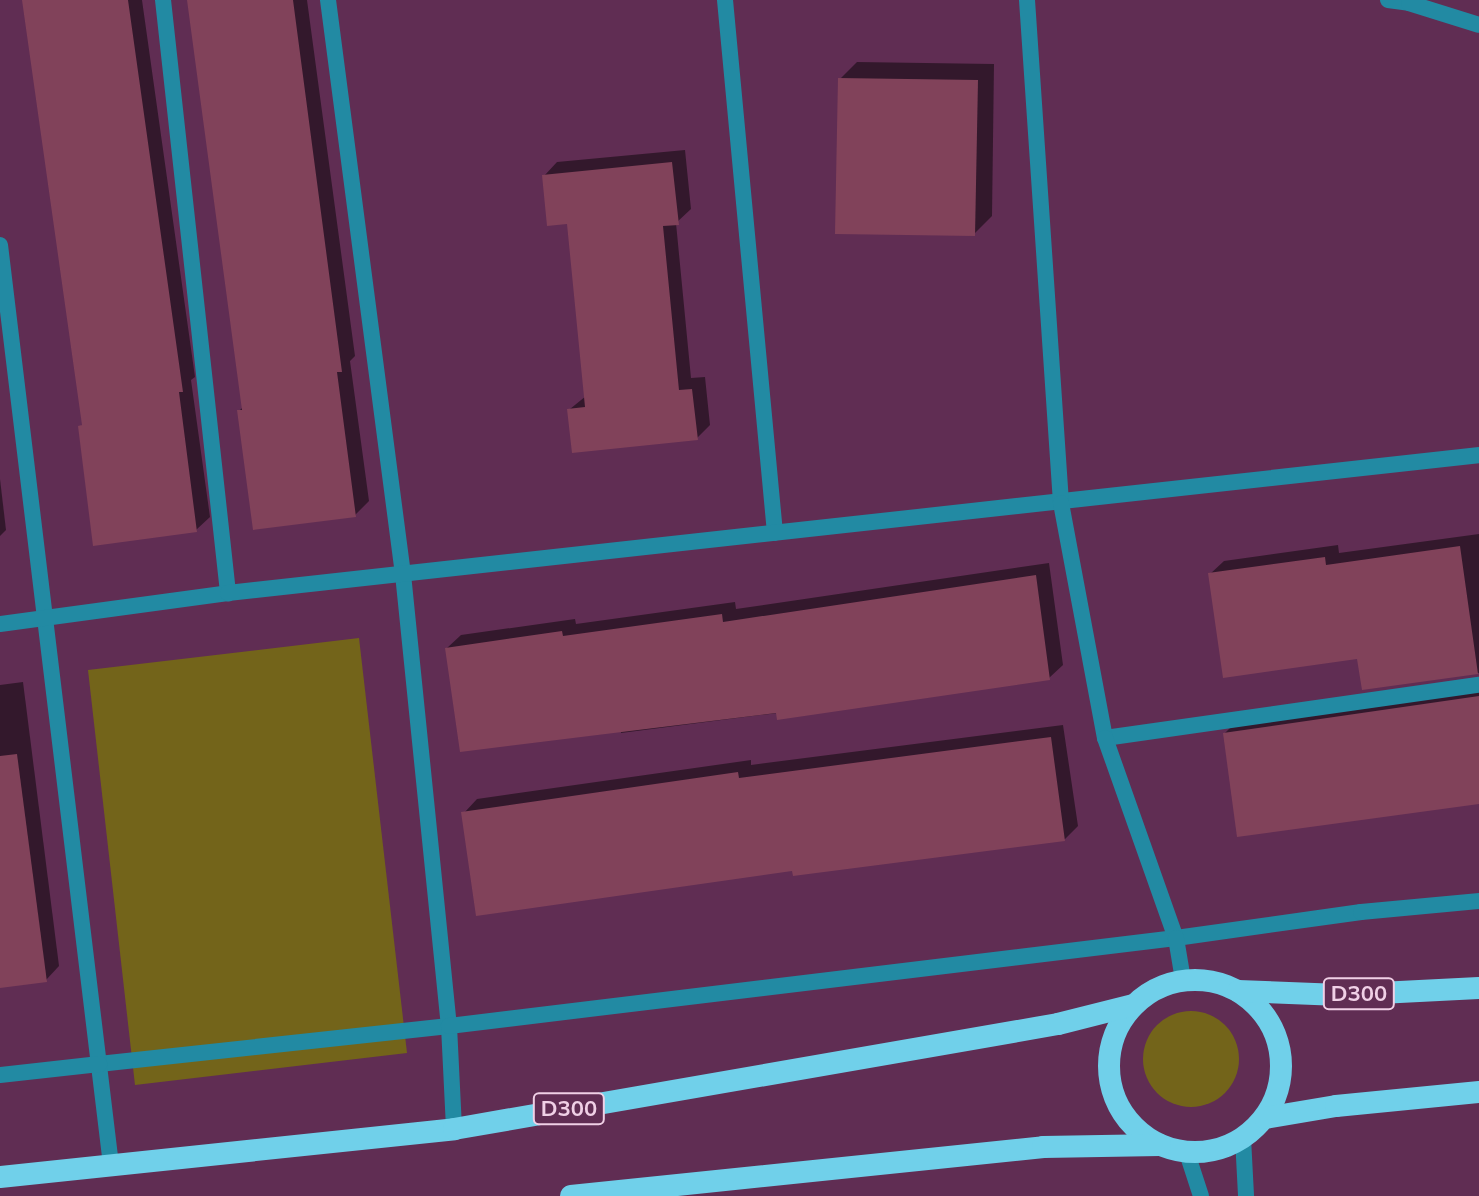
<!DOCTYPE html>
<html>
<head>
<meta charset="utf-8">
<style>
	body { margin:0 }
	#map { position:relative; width:1479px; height:1196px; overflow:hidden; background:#602d53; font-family:Mulish,sans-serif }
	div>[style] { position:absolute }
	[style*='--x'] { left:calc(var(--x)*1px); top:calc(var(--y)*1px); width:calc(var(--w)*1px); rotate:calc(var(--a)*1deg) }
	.green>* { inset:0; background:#73641a }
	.round { border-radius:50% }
	.shadow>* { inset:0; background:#0007 }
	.building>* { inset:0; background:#81425a }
	.service>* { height:16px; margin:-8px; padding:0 8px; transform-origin:8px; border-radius:8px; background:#228aa3 }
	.minor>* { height:16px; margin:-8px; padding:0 8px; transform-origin:8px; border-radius:8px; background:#228aa3 }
	.tertiary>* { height:16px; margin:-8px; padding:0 8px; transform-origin:8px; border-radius:8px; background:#228aa3 }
	.trunk>* { height:22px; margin:-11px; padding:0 11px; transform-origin:11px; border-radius:11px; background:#70d0ea }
	.trunk>.ring { margin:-11px; padding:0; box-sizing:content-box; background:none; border:22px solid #70d0ea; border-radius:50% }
	span { translate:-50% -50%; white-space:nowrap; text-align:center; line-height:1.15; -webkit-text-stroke:8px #602d53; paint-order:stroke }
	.shield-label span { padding:2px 6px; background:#602d53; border:2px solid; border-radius:6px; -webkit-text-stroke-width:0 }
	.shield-label { font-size:22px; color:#f0d0e6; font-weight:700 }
</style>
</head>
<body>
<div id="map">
	<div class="green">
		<div style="clip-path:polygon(359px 638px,407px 1053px,135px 1085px,88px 670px)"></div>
		<div class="round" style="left:1143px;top:1011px;width:96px;height:96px"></div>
	</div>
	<div class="shadow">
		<div style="clip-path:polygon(24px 0,142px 0,195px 377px,191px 380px,210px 517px,196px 530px,80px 427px,84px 423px)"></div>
		<div style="clip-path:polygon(190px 0,307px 0,355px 356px,350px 361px,369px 501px,355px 515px,239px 411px,244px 406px)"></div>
		<div style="clip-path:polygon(857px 62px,994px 64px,992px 216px,974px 234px,840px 79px)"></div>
		<div style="clip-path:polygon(685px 150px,691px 209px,676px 223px,691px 378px,705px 377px,710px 425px,697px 438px,570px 409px,586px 396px,568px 222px,544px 176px,557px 162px)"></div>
		<div style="clip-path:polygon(0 479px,6px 530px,0 536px)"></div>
		<div style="clip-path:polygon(1479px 534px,1479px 673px,1359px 657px,1210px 574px,1224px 561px,1338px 545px,1339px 553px)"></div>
		<div style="clip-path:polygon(1049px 563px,1063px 665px,1049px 678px,621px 733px,621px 728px,447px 648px,461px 635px,575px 619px,576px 624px,735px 602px,736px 609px)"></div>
		<div style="clip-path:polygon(23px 682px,59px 966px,46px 980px,0 986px,0 685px)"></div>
		<div style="clip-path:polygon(1479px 686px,1479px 802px,1225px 733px,1238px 720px)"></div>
		<div style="clip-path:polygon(1063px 725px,1078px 826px,1065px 839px,794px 869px,464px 813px,477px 799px,751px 760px,751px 765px)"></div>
	</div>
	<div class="building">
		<div style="clip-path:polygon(22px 0,128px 0,183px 392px,179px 392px,197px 532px,93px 546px,78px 426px,82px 425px)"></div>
		<div style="clip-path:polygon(187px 0,293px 0,342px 372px,337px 372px,356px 517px,253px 530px,237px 410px,242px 410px)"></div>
		<div style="clip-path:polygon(838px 78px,978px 80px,975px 236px,835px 234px)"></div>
		<div style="clip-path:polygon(672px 162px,679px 225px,663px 226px,679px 390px,692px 389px,698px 440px,572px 453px,567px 409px,585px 407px,567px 224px,547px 226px,542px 175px)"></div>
		<div style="clip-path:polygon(1460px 546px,1478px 674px,1362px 690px,1357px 659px,1223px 678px,1208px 573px,1325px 557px,1326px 565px)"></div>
		<div style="clip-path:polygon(1036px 575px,1050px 680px,777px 720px,776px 713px,460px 752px,445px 648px,562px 631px,563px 636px,722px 614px,723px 622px)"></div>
		<div style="clip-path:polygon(1479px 696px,1479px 804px,1237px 837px,1223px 733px)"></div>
		<div style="clip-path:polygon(1051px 737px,1065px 841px,793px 876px,792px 871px,476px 916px,461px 812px,738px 772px,739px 778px)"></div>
		<div style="clip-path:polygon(17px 754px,47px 982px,0 988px,0 756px)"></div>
	</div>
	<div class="service">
		<div style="--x:99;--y:1064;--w:352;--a:-6.2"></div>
	</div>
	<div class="minor">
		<div style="--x:163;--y:0;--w:597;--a:83.74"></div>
		<div style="--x:328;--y:0;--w:579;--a:82.56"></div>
		<div style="--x:403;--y:574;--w:454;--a:84.2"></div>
		<div style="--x:449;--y:1026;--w:103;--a:87.2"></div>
		<div style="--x:725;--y:0;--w:535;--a:84.64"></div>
		<div style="--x:1388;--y:0;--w:21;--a:8"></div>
		<div style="--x:1409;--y:3;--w:73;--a:17.4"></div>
		<div style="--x:0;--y:245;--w:927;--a:83.12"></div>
		<div style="--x:0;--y:624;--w:230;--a:-7.7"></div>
		<div style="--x:228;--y:593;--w:1259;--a:-6.29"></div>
		<div style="--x:1105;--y:738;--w:378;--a:-8.1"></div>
		<div style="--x:449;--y:1026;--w:732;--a:-6.9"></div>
		<div style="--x:1176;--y:938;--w:187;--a:-8"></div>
		<div style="--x:1361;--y:912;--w:119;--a:-5.3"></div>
		<div style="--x:0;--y:1075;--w:100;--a:-6.3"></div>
	</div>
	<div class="tertiary">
		<div style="--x:1027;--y:0;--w:504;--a:86.13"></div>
		<div style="--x:1061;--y:503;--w:239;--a:79.4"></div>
		<div style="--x:1105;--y:738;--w:212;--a:70.5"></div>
		<div style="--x:1176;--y:938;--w:43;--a:80.5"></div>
		<div style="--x:1243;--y:1138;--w:58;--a:87"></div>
		<div style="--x:1187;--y:1153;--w:45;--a:72"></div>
	</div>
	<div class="trunk">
		<div class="ring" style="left:1109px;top:980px;width:150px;height:150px"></div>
		<div style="--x:1238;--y:991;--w:102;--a:2.2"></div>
		<div style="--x:1340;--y:995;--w:139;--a:-2.9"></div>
		<div style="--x:1265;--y:1118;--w:72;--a:-9.6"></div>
		<div style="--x:1336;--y:1106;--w:144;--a:-5.6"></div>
		<div style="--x:0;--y:1177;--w:457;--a:-6"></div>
		<div style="--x:454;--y:1129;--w:613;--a:-9.86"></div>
		<div style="--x:1058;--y:1024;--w:77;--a:-14.2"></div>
		<div style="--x:571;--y:1196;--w:475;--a:-5.9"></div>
		<div style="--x:1043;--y:1147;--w:117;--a:-1"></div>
	</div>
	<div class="shield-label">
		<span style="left:1359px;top:994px">D300</span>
		<span style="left:569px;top:1109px">D300</span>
	</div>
</div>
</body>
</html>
